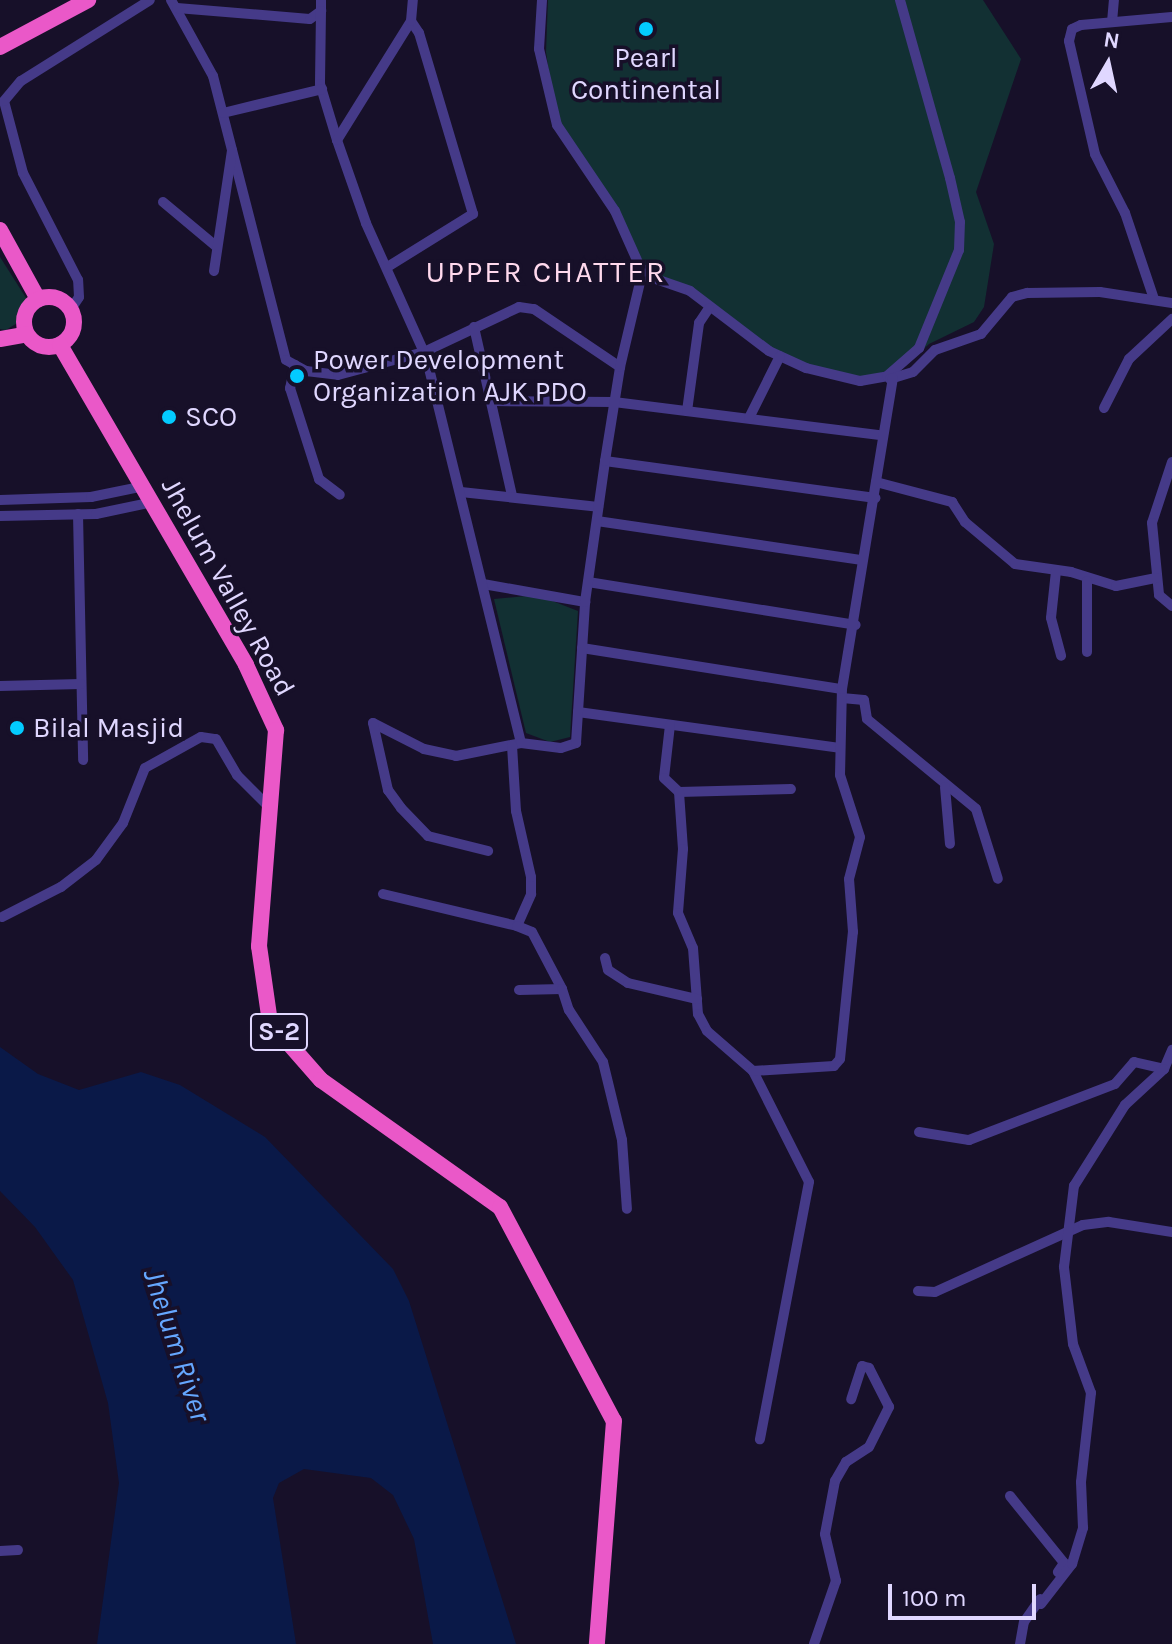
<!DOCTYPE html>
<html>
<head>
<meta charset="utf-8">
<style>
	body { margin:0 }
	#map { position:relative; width:1172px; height:1644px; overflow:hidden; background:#171029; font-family:Karla,sans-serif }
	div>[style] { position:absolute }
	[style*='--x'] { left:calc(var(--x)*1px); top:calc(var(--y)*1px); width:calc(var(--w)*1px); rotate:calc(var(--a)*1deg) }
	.green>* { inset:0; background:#123033 }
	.water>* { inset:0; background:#0a1948 }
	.minor>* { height:10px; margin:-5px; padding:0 5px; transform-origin:5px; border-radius:5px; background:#453a88 }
	.trunk>* { height:16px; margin:-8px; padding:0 8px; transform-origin:8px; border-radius:8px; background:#ea58c8 }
	.trunk>.ring { margin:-8px; padding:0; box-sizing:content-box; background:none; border:16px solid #ea58c8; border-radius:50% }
	.dots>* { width:22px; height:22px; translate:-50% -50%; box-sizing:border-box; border:4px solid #171029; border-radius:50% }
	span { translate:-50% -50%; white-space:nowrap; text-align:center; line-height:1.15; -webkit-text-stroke:7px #171029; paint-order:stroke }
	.shield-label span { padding:2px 6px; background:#171029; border:2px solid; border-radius:6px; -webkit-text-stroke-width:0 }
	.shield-label { font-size:26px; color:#e0d7ff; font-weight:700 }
	.poi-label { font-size:28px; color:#e0d7ff }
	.left { translate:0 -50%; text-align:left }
	.street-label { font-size:28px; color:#e0d7ff }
	.neighbourhood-label { font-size:30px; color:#ffd9ed; letter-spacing:2px }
	.water-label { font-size:30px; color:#65a7ff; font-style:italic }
	.north { position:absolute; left:1068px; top:24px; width:80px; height:80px; -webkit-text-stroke:6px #171029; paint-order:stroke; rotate:9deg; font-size:22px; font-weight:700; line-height:32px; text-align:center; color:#e0d7ff }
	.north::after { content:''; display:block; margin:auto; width:28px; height:36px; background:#e0d7ff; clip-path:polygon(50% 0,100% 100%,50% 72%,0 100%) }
	.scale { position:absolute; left:888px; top:1584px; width:148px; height:36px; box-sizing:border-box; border:4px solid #e0d7ff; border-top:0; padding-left:10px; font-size:24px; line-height:28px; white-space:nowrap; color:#e0d7ff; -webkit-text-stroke:6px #171029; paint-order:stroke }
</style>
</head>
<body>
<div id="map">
	<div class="green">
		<div style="clip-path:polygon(548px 0,983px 0,1021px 59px,976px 192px,994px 244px,984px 307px,974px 322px,929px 344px,909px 362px,860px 381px,769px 351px,690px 291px,640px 267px,615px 211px,557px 125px,546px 52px)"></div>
		<div style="clip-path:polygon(0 257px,35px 312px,6px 330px,0 329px)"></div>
		<div style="clip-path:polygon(537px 595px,578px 611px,570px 737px,550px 742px,526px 733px,494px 599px)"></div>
	</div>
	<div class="water">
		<div style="clip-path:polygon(0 1047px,38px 1074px,79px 1090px,141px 1072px,180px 1085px,265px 1137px,393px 1269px,409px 1301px,516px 1644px,433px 1644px,414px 1539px,393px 1495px,371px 1478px,304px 1469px,279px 1483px,273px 1498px,296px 1644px,97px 1644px,119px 1483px,108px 1403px,73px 1280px,35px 1227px,0 1191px)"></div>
	</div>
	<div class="minor">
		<div style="--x:171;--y:0;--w:87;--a:61.1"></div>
		<div style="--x:213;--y:76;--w:293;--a:75.6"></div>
		<div style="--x:286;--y:360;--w:23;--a:29"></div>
		<div style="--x:306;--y:371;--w:32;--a:7"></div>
		<div style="--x:338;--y:375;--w:89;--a:-15"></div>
		<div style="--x:424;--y:352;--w:105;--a:-25.3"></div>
		<div style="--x:519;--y:307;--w:15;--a:8"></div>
		<div style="--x:534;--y:309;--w:104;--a:34"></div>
		<div style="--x:542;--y:0;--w:49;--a:93.5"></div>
		<div style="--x:539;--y:49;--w:78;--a:76.7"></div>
		<div style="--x:557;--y:125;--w:104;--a:56"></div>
		<div style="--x:615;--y:211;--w:61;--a:65.9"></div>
		<div style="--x:640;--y:267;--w:17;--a:40"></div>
		<div style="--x:653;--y:278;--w:39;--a:19"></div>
		<div style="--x:690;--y:291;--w:99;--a:37.2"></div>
		<div style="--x:769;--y:351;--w:41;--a:24.7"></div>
		<div style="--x:806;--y:368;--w:56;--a:13.5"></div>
		<div style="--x:860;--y:381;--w:27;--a:-10"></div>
		<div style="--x:887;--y:376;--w:43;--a:-41.2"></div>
		<div style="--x:919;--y:348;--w:106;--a:-67.8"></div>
		<div style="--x:959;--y:250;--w:28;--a:-88"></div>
		<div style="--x:960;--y:222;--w:45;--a:-102.8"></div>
		<div style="--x:950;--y:178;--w:185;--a:-105.7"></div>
		<div style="--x:177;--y:8;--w:133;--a:4.7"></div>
		<div style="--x:310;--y:19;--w:14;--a:-36"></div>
		<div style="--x:321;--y:11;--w:11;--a:-90"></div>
		<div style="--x:321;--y:11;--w:73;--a:90.8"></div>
		<div style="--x:320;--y:84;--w:59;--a:73.1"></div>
		<div style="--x:1112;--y:22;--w:22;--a:-85"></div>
		<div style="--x:223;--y:113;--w:102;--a:-13.6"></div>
		<div style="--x:163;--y:202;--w:70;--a:39.8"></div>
		<div style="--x:389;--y:266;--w:99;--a:-31.8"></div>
		<div style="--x:473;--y:214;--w:189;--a:-106.6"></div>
		<div style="--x:419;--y:33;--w:14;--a:-124"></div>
		<div style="--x:214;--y:271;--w:122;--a:-81.5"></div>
		<div style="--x:1154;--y:299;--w:91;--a:-108.6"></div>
		<div style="--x:1125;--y:213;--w:66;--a:-117"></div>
		<div style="--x:1095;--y:154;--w:116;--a:-103"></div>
		<div style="--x:1069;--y:41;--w:12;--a:-76"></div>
		<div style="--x:1072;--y:29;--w:10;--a:-24"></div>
		<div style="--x:1081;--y:25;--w:91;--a:-5"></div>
		<div style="--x:71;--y:309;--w:14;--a:-56"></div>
		<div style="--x:79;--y:297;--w:17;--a:-93"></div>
		<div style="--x:78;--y:280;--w:120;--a:-117.2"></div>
		<div style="--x:23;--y:173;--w:74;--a:-104.8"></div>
		<div style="--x:4;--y:101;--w:26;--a:-50"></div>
		<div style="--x:21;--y:81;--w:152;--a:-32.1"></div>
		<div style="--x:474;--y:327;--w:173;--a:77.3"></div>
		<div style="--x:295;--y:365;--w:24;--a:102"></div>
		<div style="--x:290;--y:388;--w:96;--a:72.3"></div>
		<div style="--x:319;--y:479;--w:26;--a:37"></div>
		<div style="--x:890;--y:379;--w:24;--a:-17"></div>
		<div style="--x:913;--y:372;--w:31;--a:-45"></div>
		<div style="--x:935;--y:350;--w:49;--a:-19.2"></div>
		<div style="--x:981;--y:334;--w:48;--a:-50"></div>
		<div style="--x:1012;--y:297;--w:16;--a:-15"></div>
		<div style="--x:1027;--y:293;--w:73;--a:-0.8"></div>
		<div style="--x:1100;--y:292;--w:73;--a:8.7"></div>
		<div style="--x:493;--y:401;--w:121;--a:0.5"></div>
		<div style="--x:614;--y:402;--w:268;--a:7.1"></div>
		<div style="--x:1104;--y:408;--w:55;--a:-63"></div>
		<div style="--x:1129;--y:359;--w:59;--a:-42.9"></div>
		<div style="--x:687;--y:411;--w:89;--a:-82.2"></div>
		<div style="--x:699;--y:323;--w:18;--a:-56"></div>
		<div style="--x:749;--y:418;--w:69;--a:-63.4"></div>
		<div style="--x:605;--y:461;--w:273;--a:7.8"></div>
		<div style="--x:1172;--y:462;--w:64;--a:108.2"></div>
		<div style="--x:1152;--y:523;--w:72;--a:84.4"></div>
		<div style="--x:1159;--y:595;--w:17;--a:40"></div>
		<div style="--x:876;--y:482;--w:79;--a:14.7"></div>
		<div style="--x:952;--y:502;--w:24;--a:57"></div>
		<div style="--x:965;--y:522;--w:65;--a:40"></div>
		<div style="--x:1015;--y:564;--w:57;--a:8.1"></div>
		<div style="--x:1071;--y:572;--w:47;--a:17.3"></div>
		<div style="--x:1116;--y:586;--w:41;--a:-11.3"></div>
		<div style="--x:461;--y:492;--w:138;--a:6.2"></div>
		<div style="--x:0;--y:500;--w:91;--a:-1.9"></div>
		<div style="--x:91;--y:497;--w:54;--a:-11.7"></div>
		<div style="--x:78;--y:514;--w:246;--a:88.8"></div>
		<div style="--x:0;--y:516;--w:96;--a:-1.2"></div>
		<div style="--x:96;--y:514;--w:58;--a:-11.9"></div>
		<div style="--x:597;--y:521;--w:268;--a:8.4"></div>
		<div style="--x:1056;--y:571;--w:47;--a:96.1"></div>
		<div style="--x:1051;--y:618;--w:39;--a:75"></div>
		<div style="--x:588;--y:582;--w:271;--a:9.1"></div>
		<div style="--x:483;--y:584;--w:104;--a:10"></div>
		<div style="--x:582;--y:648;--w:263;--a:9"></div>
		<div style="--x:1087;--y:652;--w:71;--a:-90"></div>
		<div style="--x:0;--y:686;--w:81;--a:-1.4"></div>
		<div style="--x:842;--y:698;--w:22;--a:5"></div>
		<div style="--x:864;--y:700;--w:19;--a:81"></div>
		<div style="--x:867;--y:719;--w:141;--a:39.5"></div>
		<div style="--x:976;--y:809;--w:73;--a:72.6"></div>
		<div style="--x:578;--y:712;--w:264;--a:7.8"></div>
		<div style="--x:373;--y:723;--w:57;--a:27"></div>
		<div style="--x:424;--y:749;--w:33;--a:12"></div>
		<div style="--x:456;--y:756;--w:66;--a:-11.3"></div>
		<div style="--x:521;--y:743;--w:395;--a:-103.8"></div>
		<div style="--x:427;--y:359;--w:149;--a:-114.2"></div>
		<div style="--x:366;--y:223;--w:88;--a:-109.3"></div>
		<div style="--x:337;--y:140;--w:140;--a:-58.1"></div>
		<div style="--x:411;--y:21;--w:21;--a:-85"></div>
		<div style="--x:373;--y:723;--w:69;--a:77.4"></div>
		<div style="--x:388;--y:790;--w:22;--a:54"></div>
		<div style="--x:401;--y:808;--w:39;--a:46"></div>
		<div style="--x:428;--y:836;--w:62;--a:14"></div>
		<div style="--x:670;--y:725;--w:53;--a:96.5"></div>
		<div style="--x:664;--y:778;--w:21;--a:43"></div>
		<div style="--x:679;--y:792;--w:112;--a:-1.5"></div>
		<div style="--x:521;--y:743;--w:40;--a:7.1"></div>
		<div style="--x:561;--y:748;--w:16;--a:-18"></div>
		<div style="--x:576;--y:743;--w:141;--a:-86.3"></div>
		<div style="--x:585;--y:602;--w:142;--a:-81.9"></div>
		<div style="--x:605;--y:461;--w:95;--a:-80.9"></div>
		<div style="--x:620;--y:367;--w:100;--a:-76.7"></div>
		<div style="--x:945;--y:787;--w:57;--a:85"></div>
		<div style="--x:679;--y:792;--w:57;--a:86"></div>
		<div style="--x:683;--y:849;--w:64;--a:94.5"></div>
		<div style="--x:678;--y:913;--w:38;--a:67"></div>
		<div style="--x:693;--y:948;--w:66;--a:85.7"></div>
		<div style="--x:698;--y:1014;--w:19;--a:62"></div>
		<div style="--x:707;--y:1031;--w:61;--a:41"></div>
		<div style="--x:753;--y:1071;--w:124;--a:63.2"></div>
		<div style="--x:809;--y:1182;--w:262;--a:100.8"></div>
		<div style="--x:383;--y:894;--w:138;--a:13.4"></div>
		<div style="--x:517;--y:926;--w:35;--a:-66"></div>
		<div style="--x:531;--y:894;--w:17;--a:-90"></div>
		<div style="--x:531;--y:877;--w:68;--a:-102.8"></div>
		<div style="--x:516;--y:811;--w:66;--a:-93.5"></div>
		<div style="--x:2;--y:917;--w:66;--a:-27"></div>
		<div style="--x:61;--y:887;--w:44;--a:-37.6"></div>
		<div style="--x:96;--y:860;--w:46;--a:-53.9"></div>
		<div style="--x:123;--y:823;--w:59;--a:-68.2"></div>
		<div style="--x:145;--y:768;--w:64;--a:-29"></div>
		<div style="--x:201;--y:737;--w:15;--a:8"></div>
		<div style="--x:216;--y:739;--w:42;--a:59.7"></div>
		<div style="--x:237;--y:775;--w:47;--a:45"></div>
		<div style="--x:517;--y:926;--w:16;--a:22"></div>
		<div style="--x:532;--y:932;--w:64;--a:62.2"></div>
		<div style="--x:605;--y:958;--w:12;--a:76"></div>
		<div style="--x:608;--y:970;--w:24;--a:33"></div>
		<div style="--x:628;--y:983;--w:71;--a:13.1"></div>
		<div style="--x:519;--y:990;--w:43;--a:-1.3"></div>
		<div style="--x:562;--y:989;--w:22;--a:72"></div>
		<div style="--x:569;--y:1010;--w:62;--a:56.8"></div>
		<div style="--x:603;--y:1062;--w:80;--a:76.3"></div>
		<div style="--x:622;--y:1140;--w:69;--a:85.9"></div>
		<div style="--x:753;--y:1071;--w:81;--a:-3.5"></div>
		<div style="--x:834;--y:1066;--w:9;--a:-49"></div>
		<div style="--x:840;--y:1059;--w:128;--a:-84.2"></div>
		<div style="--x:853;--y:932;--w:53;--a:-94.3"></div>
		<div style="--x:849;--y:879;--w:43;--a:-75.3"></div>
		<div style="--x:860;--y:837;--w:65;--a:-107.9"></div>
		<div style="--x:840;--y:775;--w:86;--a:-88.7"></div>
		<div style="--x:842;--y:689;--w:315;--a:-80.7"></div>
		<div style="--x:919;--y:1132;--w:51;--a:9.1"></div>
		<div style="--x:969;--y:1140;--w:156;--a:-21"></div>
		<div style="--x:1115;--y:1084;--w:29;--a:-49"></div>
		<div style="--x:1134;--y:1062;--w:31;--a:13"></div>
		<div style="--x:1164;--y:1069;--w:21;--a:-67"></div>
		<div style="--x:918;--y:1291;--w:17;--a:3"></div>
		<div style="--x:935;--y:1292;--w:162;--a:-24.4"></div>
		<div style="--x:1083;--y:1225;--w:26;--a:-7"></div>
		<div style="--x:1109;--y:1222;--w:64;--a:9"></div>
		<div style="--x:1010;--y:1496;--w:86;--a:51.1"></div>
		<div style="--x:1064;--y:1563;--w:11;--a:124"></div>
		<div style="--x:0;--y:1551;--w:18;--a:-3"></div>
		<div style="--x:1037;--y:1602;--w:4;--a:27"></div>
		<div style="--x:1041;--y:1604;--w:51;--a:-52.2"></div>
		<div style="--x:1072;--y:1564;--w:38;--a:-73"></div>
		<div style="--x:1083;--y:1528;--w:46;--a:-92.5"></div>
		<div style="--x:1081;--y:1482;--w:90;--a:-83.6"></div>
		<div style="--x:1091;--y:1393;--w:52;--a:-110.2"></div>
		<div style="--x:1073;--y:1344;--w:78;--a:-96.7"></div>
		<div style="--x:1064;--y:1267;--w:82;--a:-83"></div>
		<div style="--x:1074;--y:1186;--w:96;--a:-57.8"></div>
		<div style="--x:1125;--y:1105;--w:53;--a:-42.7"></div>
		<div style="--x:814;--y:1644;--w:67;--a:-70.8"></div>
		<div style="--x:836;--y:1581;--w:48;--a:-103.2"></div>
		<div style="--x:825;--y:1534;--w:54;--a:-79.3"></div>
		<div style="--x:835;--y:1481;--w:22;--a:-60"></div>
		<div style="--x:846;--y:1462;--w:27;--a:-33"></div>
		<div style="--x:869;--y:1447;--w:45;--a:-63.4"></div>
		<div style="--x:889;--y:1407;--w:44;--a:-117.1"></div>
		<div style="--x:869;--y:1368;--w:7;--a:-164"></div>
		<div style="--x:862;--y:1366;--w:35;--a:108"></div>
		<div style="--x:1020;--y:1644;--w:22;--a:-80"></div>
		<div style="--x:1024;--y:1622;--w:28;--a:-55"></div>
	</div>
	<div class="trunk">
		<div style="--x:0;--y:47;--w:100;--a:-28.1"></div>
		<div style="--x:0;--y:230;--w:79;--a:61.2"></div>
		<div class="ring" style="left:24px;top:297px;width:34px;height:34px"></div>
		<div style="--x:0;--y:339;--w:27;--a:-10"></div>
		<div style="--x:60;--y:345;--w:370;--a:59.8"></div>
		<div style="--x:246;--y:665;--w:72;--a:65.2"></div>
		<div style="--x:276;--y:730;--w:217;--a:94.5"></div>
		<div style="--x:259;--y:946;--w:77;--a:81.8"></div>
		<div style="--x:270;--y:1022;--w:77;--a:48.7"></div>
		<div style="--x:321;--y:1080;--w:219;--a:35.4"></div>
		<div style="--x:500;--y:1207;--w:242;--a:62"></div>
		<div style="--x:614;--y:1421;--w:224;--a:94.4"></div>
	</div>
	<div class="dots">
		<div style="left:646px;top:29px;background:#03cbff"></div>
		<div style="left:297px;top:376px;background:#03cbff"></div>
		<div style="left:169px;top:417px;background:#03cbff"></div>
		<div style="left:17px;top:728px;background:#03cbff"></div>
	</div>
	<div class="shield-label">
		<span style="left:279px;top:1032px">S-2</span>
	</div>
	<div class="poi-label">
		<span style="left:646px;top:74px">Pearl<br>Continental</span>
		<span class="left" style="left:313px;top:376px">Power Development<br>Organization AJK PDO</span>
		<span class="left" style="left:185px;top:417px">SCO</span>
		<span class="left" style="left:33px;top:728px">Bilal Masjid</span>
	</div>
	<div class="street-label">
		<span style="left:228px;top:587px;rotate:61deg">Jhelum Valley Road</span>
	</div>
	<div class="neighbourhood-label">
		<span style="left:546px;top:272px">UPPER CHATTER</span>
	</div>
	<div class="water-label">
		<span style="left:177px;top:1345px;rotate:72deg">Jhelum River</span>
	</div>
	<div class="north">N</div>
	<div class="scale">100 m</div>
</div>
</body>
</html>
